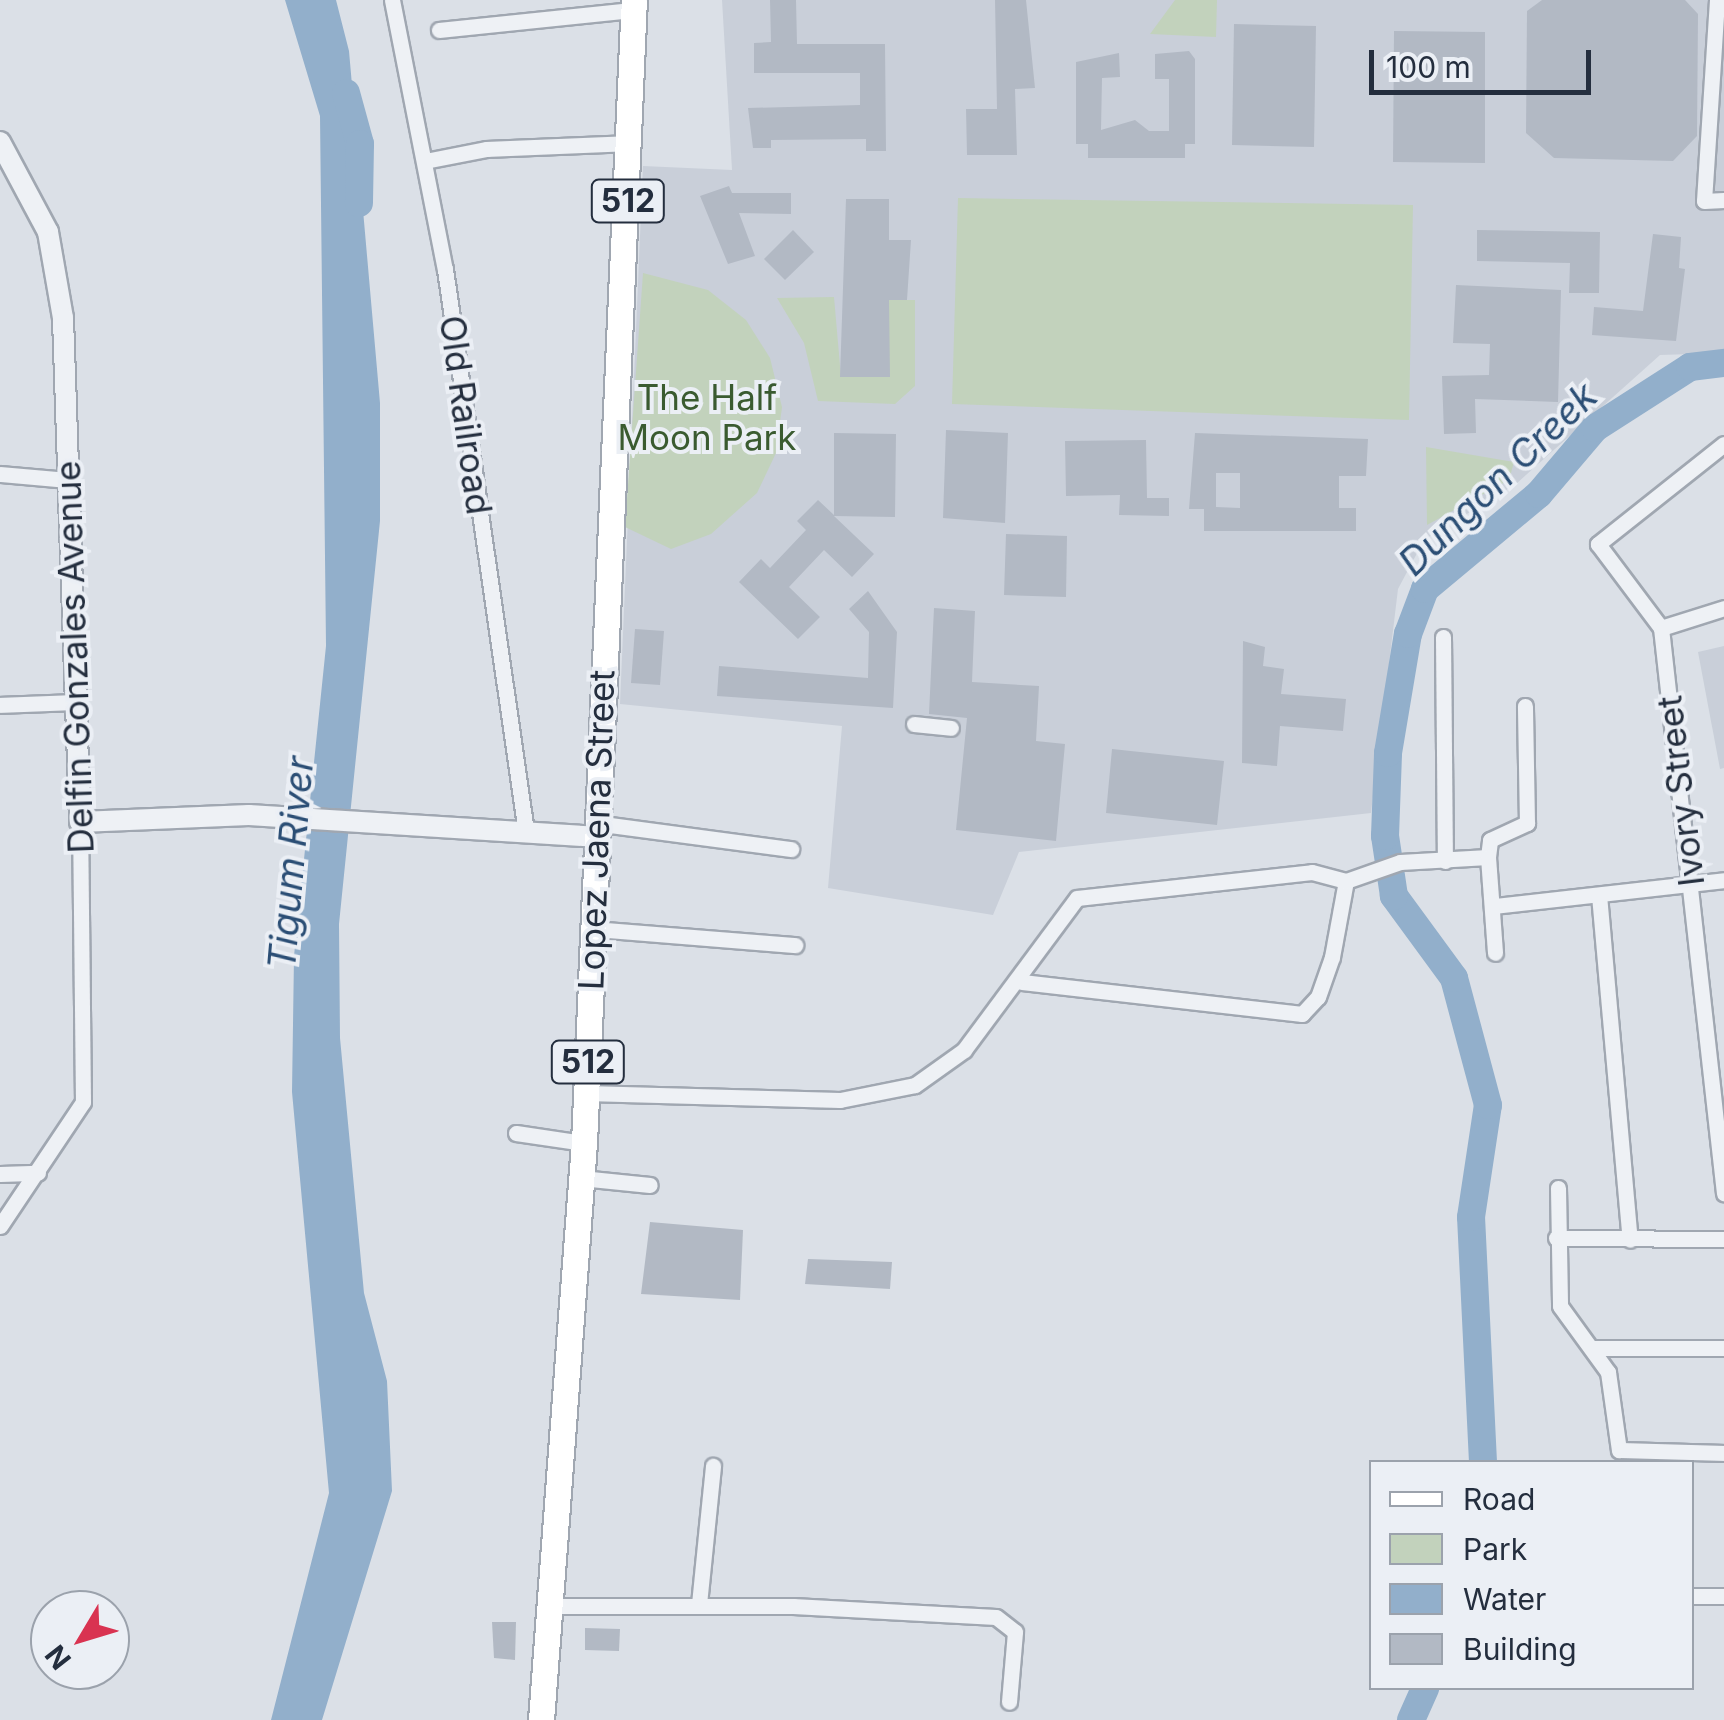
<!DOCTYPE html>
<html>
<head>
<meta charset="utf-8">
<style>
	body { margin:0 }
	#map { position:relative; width:1724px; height:1720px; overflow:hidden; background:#dbe0e7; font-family:Inter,sans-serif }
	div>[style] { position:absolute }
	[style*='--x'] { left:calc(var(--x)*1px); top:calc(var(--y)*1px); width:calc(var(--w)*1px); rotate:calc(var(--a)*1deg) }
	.built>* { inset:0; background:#c9cfd9 }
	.green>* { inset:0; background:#c2d2bc }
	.water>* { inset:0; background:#92afcb }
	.river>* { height:28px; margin:-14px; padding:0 14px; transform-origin:14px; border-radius:14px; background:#92afcb }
	.building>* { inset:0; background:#b2b9c4 }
	.roads { filter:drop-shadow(2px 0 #a0a7b1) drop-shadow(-2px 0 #a0a7b1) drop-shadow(0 2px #a0a7b1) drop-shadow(0 -2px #a0a7b1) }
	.minor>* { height:15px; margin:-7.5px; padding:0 7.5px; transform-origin:7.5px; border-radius:7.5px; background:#eef1f5 }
	.tertiary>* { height:20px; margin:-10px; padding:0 10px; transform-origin:10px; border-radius:10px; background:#eef1f5 }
	.primary>* { height:25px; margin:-12.5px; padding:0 12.5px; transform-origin:12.5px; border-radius:12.5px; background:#fff }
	span { translate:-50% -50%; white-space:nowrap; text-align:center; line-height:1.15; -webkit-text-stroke:8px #ebeff5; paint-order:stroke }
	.shield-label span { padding:2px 8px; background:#ebeff5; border:2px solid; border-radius:8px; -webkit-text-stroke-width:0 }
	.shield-label { font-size:32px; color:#242e3e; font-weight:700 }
	.park-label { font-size:35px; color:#3a5b30 }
	.street-label { font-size:35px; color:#242e3e }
	.water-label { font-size:38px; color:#2b4e75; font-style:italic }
	.legend { position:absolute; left:1369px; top:1460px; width:325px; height:230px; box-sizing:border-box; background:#ebeff5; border:2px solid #9ba2ac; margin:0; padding:12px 18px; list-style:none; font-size:30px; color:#242e3e }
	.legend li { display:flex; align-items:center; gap:20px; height:50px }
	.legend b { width:50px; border:2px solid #9ba2ac }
	.north { position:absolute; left:30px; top:1590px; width:100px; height:100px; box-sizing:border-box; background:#ebeff5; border:2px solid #9ba2ac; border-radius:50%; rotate:232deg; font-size:28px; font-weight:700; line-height:40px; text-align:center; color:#242e3e }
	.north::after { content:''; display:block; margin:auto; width:35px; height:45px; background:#d93351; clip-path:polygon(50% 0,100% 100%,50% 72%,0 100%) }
	.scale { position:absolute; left:1369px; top:50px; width:222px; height:45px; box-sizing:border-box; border:5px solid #242e3e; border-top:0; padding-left:12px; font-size:30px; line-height:35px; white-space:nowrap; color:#242e3e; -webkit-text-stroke:8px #ebeff5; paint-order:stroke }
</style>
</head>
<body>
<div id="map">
	<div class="built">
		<div style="clip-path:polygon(722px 0,1724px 0,1724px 353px,1660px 355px,1516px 484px,1424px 540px,1398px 589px,1371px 813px,1019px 852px,993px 915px,828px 888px,842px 726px,620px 704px,643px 166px,732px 170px)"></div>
		<div style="clip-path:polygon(1724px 646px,1724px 768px,1720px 769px,1698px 652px)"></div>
	</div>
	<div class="green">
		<div style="clip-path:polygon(1175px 0,1217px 0,1216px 37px,1150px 34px)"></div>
		<div style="clip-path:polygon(958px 198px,1413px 205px,1409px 420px,952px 404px)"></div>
		<div style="clip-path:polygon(643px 273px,708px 290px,746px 320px,770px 358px,782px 407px,776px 453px,757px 493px,711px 534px,671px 549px,625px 527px)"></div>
		<div style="clip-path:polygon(834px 297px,841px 377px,889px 377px,889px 300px,915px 300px,915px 386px,895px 404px,818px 401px,804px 343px,777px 298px)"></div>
		<div style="clip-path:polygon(1426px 447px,1514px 462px,1509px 480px,1427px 525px)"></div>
	</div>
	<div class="water">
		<div style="clip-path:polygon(285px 0,336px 0,349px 51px,380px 403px,380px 521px,339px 924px,340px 1038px,364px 1293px,387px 1381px,392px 1491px,322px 1720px,271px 1720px,329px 1493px,292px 1092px,294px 956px,326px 646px,320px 116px)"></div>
	</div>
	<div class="river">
		<div style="--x:346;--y:93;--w:53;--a:74.6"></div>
		<div style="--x:360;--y:144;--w:59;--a:91"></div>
		<div style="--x:1483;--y:1462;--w:245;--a:-92.8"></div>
		<div style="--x:1471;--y:1217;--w:113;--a:-81.4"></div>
		<div style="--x:1488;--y:1105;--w:131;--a:-105"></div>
		<div style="--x:1454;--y:978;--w:102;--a:-126.2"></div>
		<div style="--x:1394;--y:896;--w:61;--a:-98.5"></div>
		<div style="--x:1385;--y:836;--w:83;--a:-87.9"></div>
		<div style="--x:1388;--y:753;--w:121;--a:-80.5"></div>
		<div style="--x:1408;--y:634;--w:48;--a:-69.3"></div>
		<div style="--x:1425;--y:589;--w:148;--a:-39.8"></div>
		<div style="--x:1539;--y:494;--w:87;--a:-49.7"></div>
		<div style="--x:1595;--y:428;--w:113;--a:-32.7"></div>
		<div style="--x:1690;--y:367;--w:34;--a:-7"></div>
		<div style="--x:1411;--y:1720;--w:35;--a:-66"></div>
	</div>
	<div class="building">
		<div style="clip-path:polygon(770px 0,796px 0,797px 44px,885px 44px,886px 151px,866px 151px,866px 139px,771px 140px,771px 148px,753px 148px,748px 108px,860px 105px,860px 73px,754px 73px,754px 43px,771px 42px)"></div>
		<div style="clip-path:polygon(995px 0,1026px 0,1035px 88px,1015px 89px,1017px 155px,967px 155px,966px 109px,997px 109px)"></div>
		<div style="clip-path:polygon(1542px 0,1685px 0,1698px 14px,1697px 136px,1673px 161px,1554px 158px,1526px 133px,1527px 11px)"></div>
		<div style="clip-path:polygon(1234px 24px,1316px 26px,1314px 147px,1232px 145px)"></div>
		<div style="clip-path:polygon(1394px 31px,1485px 32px,1485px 163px,1393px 162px)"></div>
		<div style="clip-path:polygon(1189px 51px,1195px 59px,1195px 144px,1185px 144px,1185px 158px,1088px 158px,1088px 144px,1076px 144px,1076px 62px,1119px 53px,1120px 77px,1102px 78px,1101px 130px,1135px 120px,1149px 131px,1169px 131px,1169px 79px,1155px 79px,1155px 54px)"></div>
		<div style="clip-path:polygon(729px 186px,732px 193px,791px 193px,791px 214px,739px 213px,755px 256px,728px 264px,700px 196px)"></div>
		<div style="clip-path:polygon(846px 199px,889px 199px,889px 240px,911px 240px,907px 300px,889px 300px,890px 377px,840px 377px)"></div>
		<div style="clip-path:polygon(793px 230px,814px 252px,785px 280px,764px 259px)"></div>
		<div style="clip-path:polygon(1477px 230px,1600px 232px,1599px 293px,1569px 293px,1570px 263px,1477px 261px)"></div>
		<div style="clip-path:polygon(1653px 234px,1681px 237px,1679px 268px,1685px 269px,1676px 341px,1592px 335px,1594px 307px,1643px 311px)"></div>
		<div style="clip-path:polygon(1456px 285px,1561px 290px,1558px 402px,1475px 399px,1476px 433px,1444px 434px,1442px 376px,1489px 375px,1490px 344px,1453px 343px)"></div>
		<div style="clip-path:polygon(946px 430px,1008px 433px,1005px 523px,943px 518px)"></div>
		<div style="clip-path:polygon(834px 433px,896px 434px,895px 517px,834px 516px,874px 554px,852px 577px,824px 550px,789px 587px,820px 617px,798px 639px,739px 582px,761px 559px,770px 568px,806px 530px,797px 521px,818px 500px,834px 515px)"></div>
		<div style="clip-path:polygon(evenodd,1195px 433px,1368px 439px,1366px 476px,1339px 476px,1339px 508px,1356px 508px,1356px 531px,1204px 531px,1204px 509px,1189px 509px,1195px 433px,1216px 473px,1240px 473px,1240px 508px,1216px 507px,1216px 473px)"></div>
		<div style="clip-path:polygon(1146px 440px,1147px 498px,1169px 498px,1169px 516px,1119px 515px,1120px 495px,1066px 496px,1065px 441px)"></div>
		<div style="clip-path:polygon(1006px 534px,1067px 536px,1066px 597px,1004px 595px)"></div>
		<div style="clip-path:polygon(868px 591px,897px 632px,893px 708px,717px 696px,719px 666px,868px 678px,869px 632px,849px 609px)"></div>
		<div style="clip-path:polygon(934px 608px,975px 611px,972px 682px,1039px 686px,1036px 741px,1065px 744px,1056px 841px,956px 830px,967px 718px,929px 714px)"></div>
		<div style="clip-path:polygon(635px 629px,664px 631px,660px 685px,631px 683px)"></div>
		<div style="clip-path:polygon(1243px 641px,1265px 647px,1263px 666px,1284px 669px,1281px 694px,1346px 699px,1343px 731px,1280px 726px,1277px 766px,1242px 763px)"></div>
		<div style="clip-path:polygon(1112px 749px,1224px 761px,1217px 825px,1106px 813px)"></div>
		<div style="clip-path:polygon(650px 1222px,743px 1230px,740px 1300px,641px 1294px)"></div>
		<div style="clip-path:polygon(808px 1259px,892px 1262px,890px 1289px,805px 1284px)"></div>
		<div style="clip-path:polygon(492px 1622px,516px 1622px,515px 1660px,494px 1658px)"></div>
		<div style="clip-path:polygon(585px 1628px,620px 1629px,619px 1651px,585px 1650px)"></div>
	</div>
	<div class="roads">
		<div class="minor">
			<div style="--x:392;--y:0;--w:274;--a:78.9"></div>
			<div style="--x:445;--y:269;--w:569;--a:81.81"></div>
			<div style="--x:1717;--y:0;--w:201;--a:93.7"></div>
			<div style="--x:1704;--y:201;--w:20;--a:-3"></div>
			<div style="--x:439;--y:30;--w:196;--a:-5.9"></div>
			<div style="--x:425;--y:161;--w:63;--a:-11"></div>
			<div style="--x:487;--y:149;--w:143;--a:-2.4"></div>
			<div style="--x:1724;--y:444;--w:161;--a:141.6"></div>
			<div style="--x:1598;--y:544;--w:105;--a:53.1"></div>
			<div style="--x:1661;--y:628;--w:569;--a:83.64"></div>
			<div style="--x:0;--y:474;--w:69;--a:5"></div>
			<div style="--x:1661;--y:628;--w:66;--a:-17.6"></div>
			<div style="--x:1443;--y:637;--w:224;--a:89.5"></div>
			<div style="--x:0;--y:705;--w:74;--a:-2.3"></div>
			<div style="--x:914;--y:724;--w:37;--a:6"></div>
			<div style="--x:595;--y:823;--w:198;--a:7.6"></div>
			<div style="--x:1488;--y:857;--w:17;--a:-83"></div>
			<div style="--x:1490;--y:840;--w:41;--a:-24.7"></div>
			<div style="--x:1527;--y:823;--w:117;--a:-91"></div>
			<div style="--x:1599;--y:895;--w:346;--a:84.9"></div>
			<div style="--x:1494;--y:906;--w:231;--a:-6.4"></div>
			<div style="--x:594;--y:929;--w:202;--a:4.6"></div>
			<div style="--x:1022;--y:982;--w:282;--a:6.5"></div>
			<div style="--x:1302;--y:1014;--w:23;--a:-47"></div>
			<div style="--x:1318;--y:997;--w:42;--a:-70.7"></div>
			<div style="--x:1332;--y:957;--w:77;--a:-79.6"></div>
			<div style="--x:586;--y:1093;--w:254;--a:1.6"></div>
			<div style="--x:840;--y:1100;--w:76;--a:-11.3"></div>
			<div style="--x:915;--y:1085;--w:60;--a:-35.5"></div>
			<div style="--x:964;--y:1050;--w:189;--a:-53.4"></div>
			<div style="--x:1077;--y:898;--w:236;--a:-6.3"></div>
			<div style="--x:1312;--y:872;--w:35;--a:15"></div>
			<div style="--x:1346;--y:881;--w:57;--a:-19.4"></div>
			<div style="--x:1400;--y:862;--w:88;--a:-3.3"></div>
			<div style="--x:1488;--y:857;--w:96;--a:85.8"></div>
			<div style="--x:516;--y:1133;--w:69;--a:8.4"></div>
			<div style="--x:0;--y:1174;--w:38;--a:-2"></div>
			<div style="--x:581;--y:1178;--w:69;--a:5.8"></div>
			<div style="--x:1558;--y:1188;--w:118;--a:89"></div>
			<div style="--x:1560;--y:1306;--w:82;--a:54"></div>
			<div style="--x:1608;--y:1372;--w:79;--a:82"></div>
			<div style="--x:1619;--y:1450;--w:105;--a:1.6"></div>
			<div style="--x:0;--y:1226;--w:149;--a:-56.2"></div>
			<div style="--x:83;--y:1102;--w:280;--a:-90.6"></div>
			<div style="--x:1556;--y:1238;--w:168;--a:0.3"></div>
			<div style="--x:1593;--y:1348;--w:131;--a:0"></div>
			<div style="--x:1692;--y:1596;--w:32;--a:0"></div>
			<div style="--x:699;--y:1604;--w:139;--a:-84.2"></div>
			<div style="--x:551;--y:1606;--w:242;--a:0"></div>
			<div style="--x:793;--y:1606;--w:203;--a:3.1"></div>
			<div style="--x:996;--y:1617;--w:24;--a:38"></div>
			<div style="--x:1015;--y:1632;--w:70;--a:94.9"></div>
		</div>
		<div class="tertiary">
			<div style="--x:0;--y:142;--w:102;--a:61.9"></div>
			<div style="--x:48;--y:232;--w:87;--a:80.1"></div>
			<div style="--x:63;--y:318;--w:504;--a:88.07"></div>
			<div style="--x:80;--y:822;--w:169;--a:-2.4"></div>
			<div style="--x:249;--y:815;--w:347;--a:3.6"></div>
		</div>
		<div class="primary">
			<div style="--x:541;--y:1720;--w:579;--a:-85.74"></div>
			<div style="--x:584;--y:1143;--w:1144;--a:-87.5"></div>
		</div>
	</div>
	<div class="shield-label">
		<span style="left:628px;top:201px">512</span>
		<span style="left:588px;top:1062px">512</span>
	</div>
	<div class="park-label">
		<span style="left:707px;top:417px">The Half<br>Moon Park</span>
	</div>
	<div class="street-label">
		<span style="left:466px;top:415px;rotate:82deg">Old Railroad</span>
		<span style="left:74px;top:657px;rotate:-92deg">Delfin Gonzales Avenue</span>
		<span style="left:1680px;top:791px;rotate:-97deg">Ivory Street</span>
		<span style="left:596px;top:830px;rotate:-88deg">Lopez Jaena Street</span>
	</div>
	<div class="water-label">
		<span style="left:1498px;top:479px;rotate:-44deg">Dungon Creek</span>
		<span style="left:291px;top:863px;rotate:-85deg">Tigum River</span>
	</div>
	<ul class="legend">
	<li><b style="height:12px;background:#fff"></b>Road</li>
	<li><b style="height:28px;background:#c2d2bc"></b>Park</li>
	<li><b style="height:28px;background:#92afcb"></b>Water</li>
	<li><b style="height:28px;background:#b2b9c4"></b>Building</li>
	</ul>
	<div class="north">N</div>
	<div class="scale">100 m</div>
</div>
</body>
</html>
